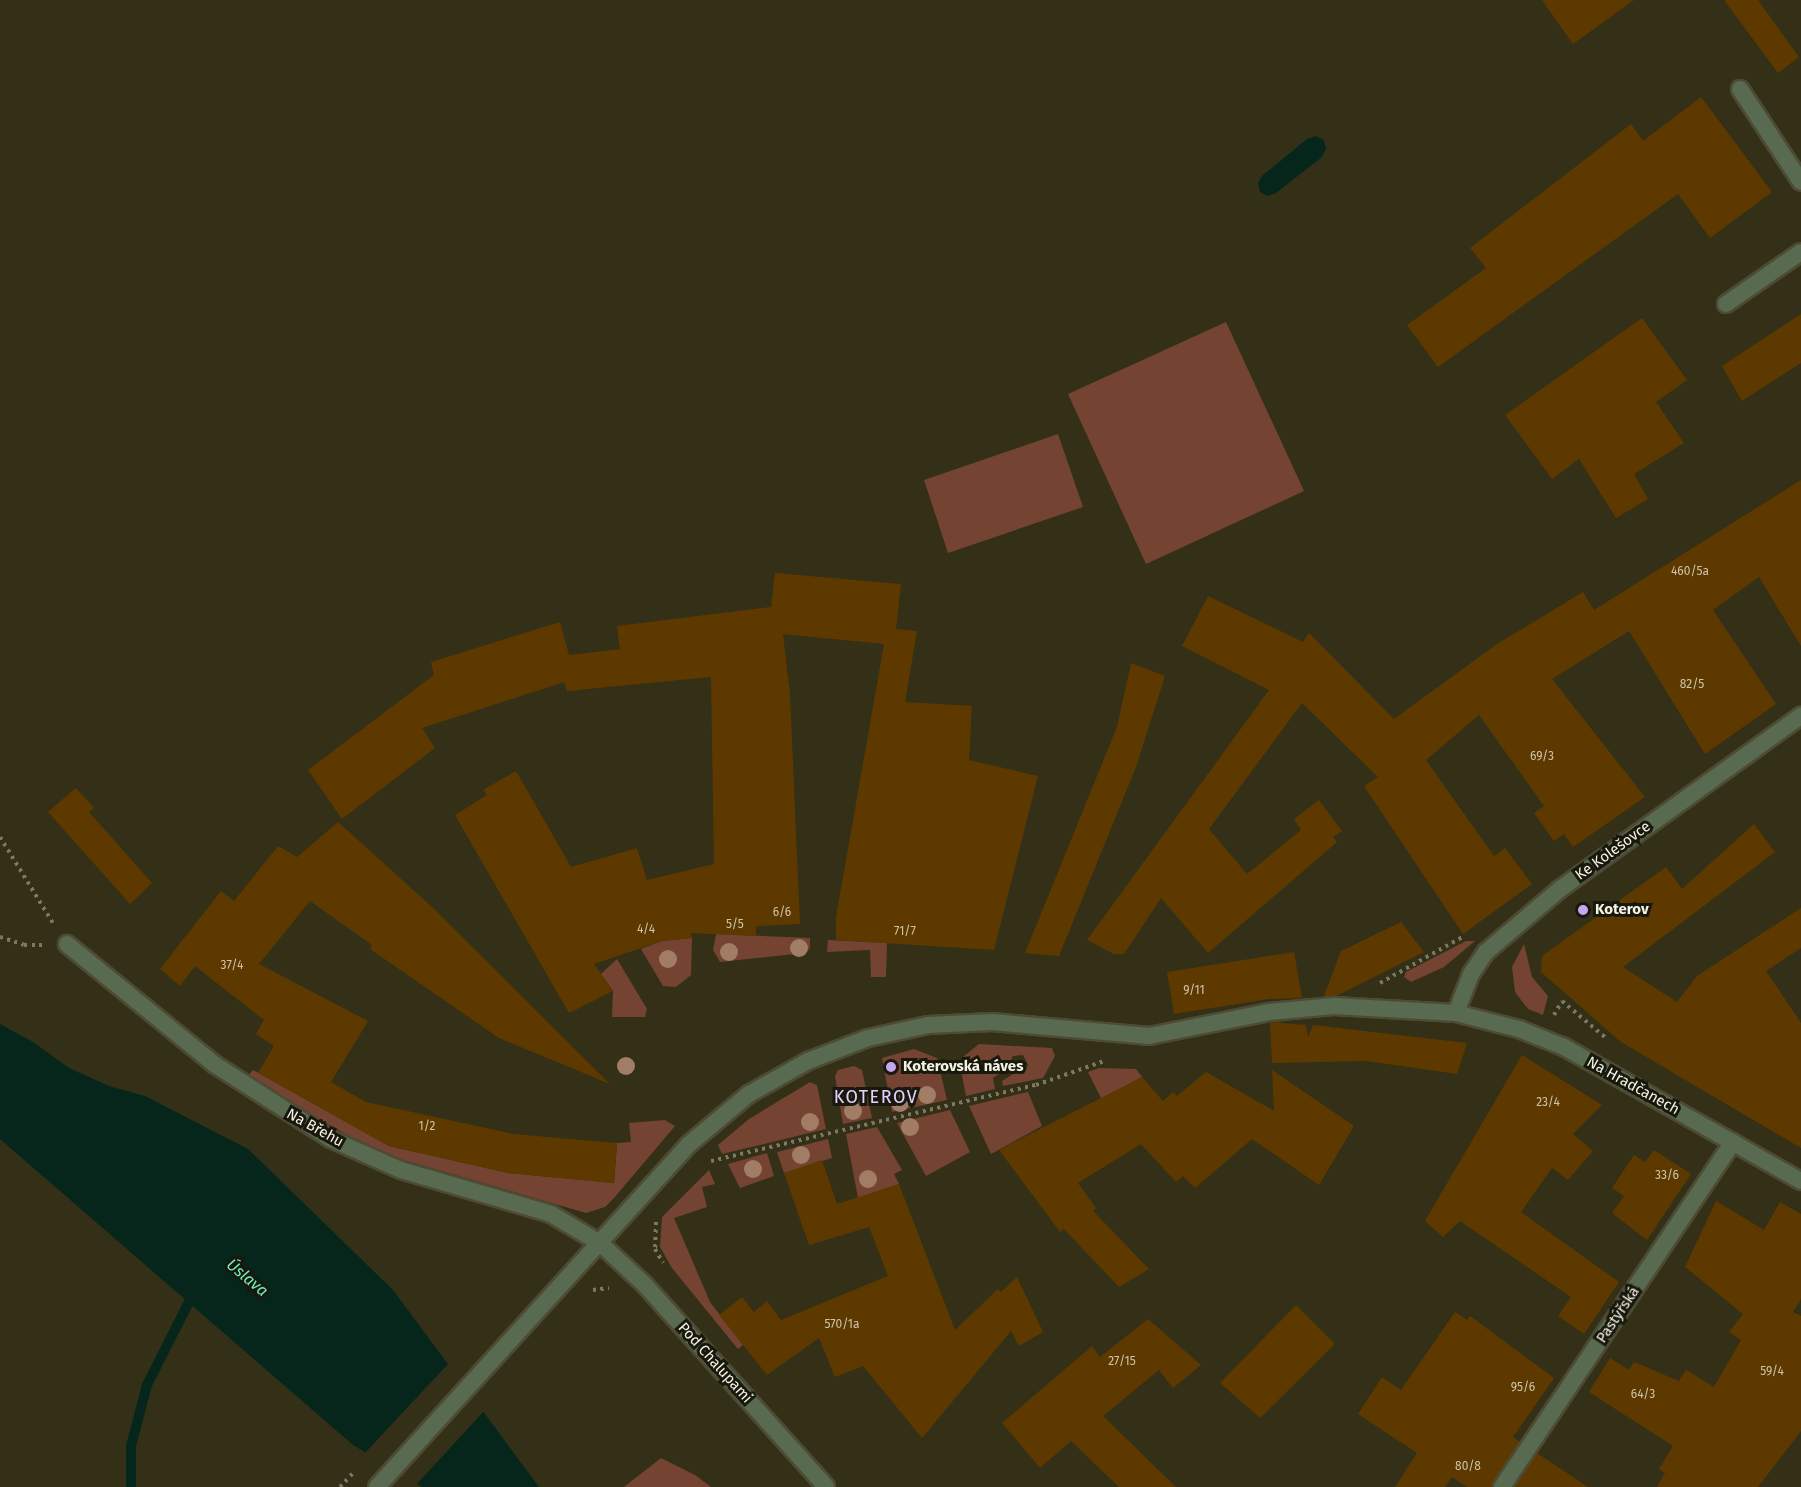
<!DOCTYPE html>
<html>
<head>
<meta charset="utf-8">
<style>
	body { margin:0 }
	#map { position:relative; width:1801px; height:1487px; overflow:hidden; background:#333017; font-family:"Fira Sans",sans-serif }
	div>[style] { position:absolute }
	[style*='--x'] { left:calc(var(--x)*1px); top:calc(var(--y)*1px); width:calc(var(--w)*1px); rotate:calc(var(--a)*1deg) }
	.green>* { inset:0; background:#754332 }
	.water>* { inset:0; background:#07261b }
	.pier>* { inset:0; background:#333017 }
	.stream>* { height:10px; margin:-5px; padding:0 5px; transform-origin:5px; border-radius:5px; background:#07261b }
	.building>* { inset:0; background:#5d3900 }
	.path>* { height:4px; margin-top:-2px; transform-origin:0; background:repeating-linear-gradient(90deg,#7b7963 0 3px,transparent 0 7.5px) }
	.roads { filter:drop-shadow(2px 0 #4e4b34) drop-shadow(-2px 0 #4e4b34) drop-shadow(0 2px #4e4b34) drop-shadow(0 -2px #4e4b34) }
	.minor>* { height:16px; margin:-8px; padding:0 8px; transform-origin:8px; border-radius:8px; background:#586a4f }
	.tertiary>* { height:16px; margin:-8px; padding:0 8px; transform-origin:8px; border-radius:8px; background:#586a4f }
	.trees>* { width:18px; height:18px; margin:-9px; border-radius:50%; background:#a17d66 }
	.dots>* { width:16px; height:16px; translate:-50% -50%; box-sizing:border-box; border:3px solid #19180d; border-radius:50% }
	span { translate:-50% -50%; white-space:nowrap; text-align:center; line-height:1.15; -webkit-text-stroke:6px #19180d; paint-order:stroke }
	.number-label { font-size:12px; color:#cec4aa }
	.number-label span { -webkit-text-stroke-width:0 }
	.street-label { font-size:15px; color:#f3f2e3 }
	.poi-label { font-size:15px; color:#f3f2e3; font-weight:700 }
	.left { translate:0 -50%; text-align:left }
	.water-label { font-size:16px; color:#6df0c2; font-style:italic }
	.quarter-label { font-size:18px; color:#e3d2fd; letter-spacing:1.5px }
</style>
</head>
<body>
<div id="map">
	<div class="green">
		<div style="clip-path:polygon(1226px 322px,1304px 491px,1146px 564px,1068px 394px)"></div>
		<div style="clip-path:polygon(1058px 434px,1083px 507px,948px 553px,924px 480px)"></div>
		<div style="clip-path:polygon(716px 934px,810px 938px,810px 948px,805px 953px,720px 962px,713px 950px)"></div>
		<div style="clip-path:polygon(692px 938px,691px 975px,676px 987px,663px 986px,641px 949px,662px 941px)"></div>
		<div style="clip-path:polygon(828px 940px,887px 943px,886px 977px,871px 977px,870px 950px,827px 952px)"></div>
		<div style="clip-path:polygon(1466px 941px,1475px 941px,1444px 967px,1411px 982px,1404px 977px,1406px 972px)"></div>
		<div style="clip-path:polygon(1524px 944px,1532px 977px,1548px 996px,1543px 1015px,1528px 1009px,1515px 992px,1512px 967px)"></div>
		<div style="clip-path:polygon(617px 959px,647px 1009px,645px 1017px,612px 1017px,613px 991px,601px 974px)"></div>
		<div style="clip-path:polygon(979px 1044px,1052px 1048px,1055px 1056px,1043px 1078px,1003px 1086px,1002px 1081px,1013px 1074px,1024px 1074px,1028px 1065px,1023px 1055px,1013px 1056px,1008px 1067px,993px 1078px,995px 1089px,966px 1096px,960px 1065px,964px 1056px)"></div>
		<div style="clip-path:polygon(914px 1049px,937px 1058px,947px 1100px,892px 1112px,882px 1058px)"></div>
		<div style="clip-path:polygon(854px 1066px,862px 1070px,872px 1118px,843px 1124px,835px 1076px,838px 1070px)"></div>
		<div style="clip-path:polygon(1099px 1068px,1136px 1069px,1142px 1077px,1102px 1100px,1088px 1072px)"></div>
		<div style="clip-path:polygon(253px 1070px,389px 1146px,508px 1173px,614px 1183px,617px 1143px,631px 1142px,629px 1123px,665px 1120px,675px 1126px,614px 1198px,605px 1207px,586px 1213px,380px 1153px,290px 1103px,248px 1076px)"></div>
		<div style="clip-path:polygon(810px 1082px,817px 1085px,826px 1129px,722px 1154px,718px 1145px,749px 1119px)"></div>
		<div style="clip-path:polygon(1028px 1092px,1042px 1126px,991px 1154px,969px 1106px)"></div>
		<div style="clip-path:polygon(950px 1110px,970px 1152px,926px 1176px,897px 1123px)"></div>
		<div style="clip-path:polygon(877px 1127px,902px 1170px,894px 1174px,899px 1184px,858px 1198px,846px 1134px)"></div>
		<div style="clip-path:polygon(828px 1139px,832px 1158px,784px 1173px,777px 1152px)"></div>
		<div style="clip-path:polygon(767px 1153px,774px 1176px,740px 1188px,728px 1164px)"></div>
		<div style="clip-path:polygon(709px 1170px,715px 1184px,702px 1187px,707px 1207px,674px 1218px,710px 1302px,743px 1345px,738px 1349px,672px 1268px,660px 1247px,662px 1217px)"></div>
		<div style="clip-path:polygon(661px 1458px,695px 1475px,711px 1487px,624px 1487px)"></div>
	</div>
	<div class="water">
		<div style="clip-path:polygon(1316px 136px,1324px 140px,1326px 149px,1322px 157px,1276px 193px,1268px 196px,1260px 192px,1258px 183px,1262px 176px,1307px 139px)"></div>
		<div style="clip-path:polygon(0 1024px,33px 1042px,69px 1068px,109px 1086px,145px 1096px,248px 1149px,393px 1290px,539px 1487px,422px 1487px,353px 1445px,0 1139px)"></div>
	</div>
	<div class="pier">
		<div style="clip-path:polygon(449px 1363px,485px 1410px,415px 1486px,363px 1455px)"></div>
	</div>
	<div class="stream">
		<div style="--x:131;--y:1487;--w:41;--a:-90"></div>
		<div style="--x:131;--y:1446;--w:63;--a:-75.3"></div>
		<div style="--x:147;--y:1385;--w:109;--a:-63.2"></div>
	</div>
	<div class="building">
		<div style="clip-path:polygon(1542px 0,1634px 0,1573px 44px)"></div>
		<div style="clip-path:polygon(1724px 0,1758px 0,1799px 57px,1778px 73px)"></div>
		<div style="clip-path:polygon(1701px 97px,1772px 192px,1710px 238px,1678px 194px,1438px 367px,1407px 325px,1486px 268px,1470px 248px,1631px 124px,1643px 141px)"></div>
		<div style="clip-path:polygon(1801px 314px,1801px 363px,1742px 401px,1722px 366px)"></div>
		<div style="clip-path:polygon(1642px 318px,1687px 380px,1656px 402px,1684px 443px,1634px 474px,1648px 499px,1616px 518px,1579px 459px,1552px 479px,1505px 415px)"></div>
		<div style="clip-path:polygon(1801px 480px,1801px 646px,1759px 577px,1713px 610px,1776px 704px,1705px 754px,1629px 631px,1552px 679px,1645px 797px,1573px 847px,1564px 834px,1554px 841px,1534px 813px,1544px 806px,1479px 715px,1426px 760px,1494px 856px,1505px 848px,1532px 884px,1463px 934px,1364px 786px,1378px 777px,1302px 703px,1209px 829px,1247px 874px,1301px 830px,1294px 819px,1319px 800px,1342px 831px,1333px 837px,1337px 842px,1208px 953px,1161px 898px,1124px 954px,1114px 954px,1087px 940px,1269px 690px,1182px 646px,1208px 596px,1303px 642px,1309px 633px,1394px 719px,1497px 644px,1583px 592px,1594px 610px)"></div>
		<div style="clip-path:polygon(775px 573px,901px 584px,896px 629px,917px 631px,905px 702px,972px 706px,969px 760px,1038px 776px,994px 950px,836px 940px,836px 917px,884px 644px,783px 634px,790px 695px,800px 924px,756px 926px,756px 936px,691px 933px,692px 938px,662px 941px,594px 964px,613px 991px,569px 1013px,455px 815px,487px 795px,483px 790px,516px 771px,571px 867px,637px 848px,647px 880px,714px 864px,711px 677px,567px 691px,564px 682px,422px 728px,435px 748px,342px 819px,308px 770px,434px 675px,431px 662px,560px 622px,569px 655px,620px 649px,617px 626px,771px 607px)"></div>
		<div style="clip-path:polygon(1131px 663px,1165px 676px,1136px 767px,1059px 956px,1025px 953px,1117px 727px)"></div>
		<div style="clip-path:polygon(76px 788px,94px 808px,89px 812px,152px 883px,130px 904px,48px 812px)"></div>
		<div style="clip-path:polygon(338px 822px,432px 907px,610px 1084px,499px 1038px,370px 949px,372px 945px,310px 901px,259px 964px,368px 1021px,331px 1082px,366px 1102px,513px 1134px,617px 1143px,614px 1183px,508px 1173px,389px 1146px,258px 1073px,274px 1046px,256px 1034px,264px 1020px,195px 966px,180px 986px,160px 969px,221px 891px,234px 901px,278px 846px,297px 857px)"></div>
		<div style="clip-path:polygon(1754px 824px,1775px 852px,1623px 967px,1677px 1002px,1697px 976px,1801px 908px,1801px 948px,1766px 971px,1801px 1023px,1801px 1148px,1621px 1042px,1541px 972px,1542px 956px,1666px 867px,1682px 889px)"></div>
		<div style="clip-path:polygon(1401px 922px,1424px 952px,1336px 996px,1324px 996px,1341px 951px)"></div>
		<div style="clip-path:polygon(1294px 952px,1302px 998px,1269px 999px,1174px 1014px,1167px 972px)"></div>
		<div style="clip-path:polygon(1284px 1021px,1280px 1023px,1306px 1025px,1308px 1037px,1313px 1025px,1467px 1043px,1457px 1074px,1366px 1061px,1272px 1063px,1270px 1023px)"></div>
		<div style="clip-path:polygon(1522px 1055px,1602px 1105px,1573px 1134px,1593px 1151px,1568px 1180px,1552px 1168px,1521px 1212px,1619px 1282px,1584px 1334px,1558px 1316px,1571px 1297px,1460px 1221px,1443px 1237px,1425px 1221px)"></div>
		<div style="clip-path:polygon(1272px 1070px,1354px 1126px,1319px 1185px,1252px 1139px,1195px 1188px,1183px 1176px,1176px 1182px,1141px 1144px,1078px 1183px,1096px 1208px,1093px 1211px,1149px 1269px,1119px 1287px,1064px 1229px,1060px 1232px,999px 1150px,1142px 1077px,1163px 1101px,1173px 1092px,1177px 1096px,1206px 1072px,1274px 1111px)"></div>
		<div style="clip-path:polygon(1654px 1150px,1691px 1174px,1647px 1240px,1612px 1213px,1624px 1196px,1612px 1188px,1634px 1155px,1645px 1162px)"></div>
		<div style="clip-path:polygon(822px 1160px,837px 1204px,899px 1184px,955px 1330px,998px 1289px,1001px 1292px,1017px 1277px,1043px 1332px,1019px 1346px,1011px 1331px,922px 1438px,863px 1366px,835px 1377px,819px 1338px,767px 1375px,719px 1315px,742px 1297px,754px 1312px,767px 1301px,781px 1320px,888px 1276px,869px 1227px,809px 1245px,784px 1173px)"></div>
		<div style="clip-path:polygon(1716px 1201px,1764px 1230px,1780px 1202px,1801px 1214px,1801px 1299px,1793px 1312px,1801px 1316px,1801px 1431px,1758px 1487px,1657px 1487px,1665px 1473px,1659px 1469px,1673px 1446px,1589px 1392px,1610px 1358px,1629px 1370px,1634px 1362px,1679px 1381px,1686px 1370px,1714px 1387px,1741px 1340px,1729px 1332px,1743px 1314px,1685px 1267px)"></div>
		<div style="clip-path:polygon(1296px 1305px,1335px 1344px,1260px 1418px,1220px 1383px)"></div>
		<div style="clip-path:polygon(1455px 1312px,1467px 1320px,1470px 1316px,1554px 1378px,1513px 1437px,1520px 1442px,1492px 1487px,1467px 1487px,1452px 1477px,1445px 1487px,1395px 1487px,1417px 1453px,1358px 1414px,1382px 1377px,1401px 1390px)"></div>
		<div style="clip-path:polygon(1148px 1319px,1201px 1365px,1173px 1388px,1159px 1370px,1103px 1416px,1176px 1487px,1119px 1487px,1071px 1441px,1040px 1468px,1002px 1423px,1092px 1346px,1100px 1357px)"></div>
		<div style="clip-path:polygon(1537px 1453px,1588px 1487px,1515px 1487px)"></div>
	</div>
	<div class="path">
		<div style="--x:0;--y:837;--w:101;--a:58.4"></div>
		<div style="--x:0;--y:937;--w:25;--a:18"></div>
		<div style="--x:24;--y:945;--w:19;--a:0"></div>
		<div style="--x:1380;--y:983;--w:96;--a:-29.2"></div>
		<div style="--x:1554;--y:1015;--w:16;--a:-60"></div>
		<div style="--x:1562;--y:1001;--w:57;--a:40.1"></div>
		<div style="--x:711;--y:1161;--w:334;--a:-13.2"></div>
		<div style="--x:1036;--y:1085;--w:72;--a:-19.4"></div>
		<div style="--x:656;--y:1222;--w:27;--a:92"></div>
		<div style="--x:655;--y:1249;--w:16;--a:60"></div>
		<div style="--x:593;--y:1290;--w:16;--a:-7"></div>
		<div style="--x:340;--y:1487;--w:18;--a:-47"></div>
	</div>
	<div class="roads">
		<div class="minor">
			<div style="--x:1740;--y:89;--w:111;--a:56.7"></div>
			<div style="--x:1726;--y:304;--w:91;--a:-34.7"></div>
			<div style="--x:67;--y:944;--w:190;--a:39.2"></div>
			<div style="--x:214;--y:1064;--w:139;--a:32.7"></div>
			<div style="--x:331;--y:1139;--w:77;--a:23.9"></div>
			<div style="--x:401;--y:1170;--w:156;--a:16.3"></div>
			<div style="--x:551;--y:1214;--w:57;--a:30.6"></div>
			<div style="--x:600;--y:1243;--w:62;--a:43"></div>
			<div style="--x:645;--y:1285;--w:271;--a:48.1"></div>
			<div style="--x:1456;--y:1013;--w:42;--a:-69"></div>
			<div style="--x:1471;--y:974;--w:27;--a:-56"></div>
			<div style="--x:1486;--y:952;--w:97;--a:-40.4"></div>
			<div style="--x:1560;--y:889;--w:297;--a:-35.7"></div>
			<div style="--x:1502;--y:1487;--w:415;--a:-56.2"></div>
		</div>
		<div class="tertiary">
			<div style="--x:377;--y:1487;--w:462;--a:-47.7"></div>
			<div style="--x:688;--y:1145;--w:80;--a:-39.9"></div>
			<div style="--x:749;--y:1094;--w:68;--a:-29.2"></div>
			<div style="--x:808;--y:1061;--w:64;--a:-21"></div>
			<div style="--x:868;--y:1038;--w:61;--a:-12.2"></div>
			<div style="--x:928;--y:1025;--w:64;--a:-2.7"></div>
			<div style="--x:992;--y:1022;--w:158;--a:5.1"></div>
			<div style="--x:1149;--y:1036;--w:122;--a:-11.3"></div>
			<div style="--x:1269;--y:1012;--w:65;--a:-5.3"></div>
			<div style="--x:1334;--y:1006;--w:122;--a:3.3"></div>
			<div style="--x:1456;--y:1013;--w:65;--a:14.3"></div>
			<div style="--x:1519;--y:1029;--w:48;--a:21.8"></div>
			<div style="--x:1564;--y:1047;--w:272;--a:29.5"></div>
		</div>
	</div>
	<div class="trees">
		<div style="left:799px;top:948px"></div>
		<div style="left:729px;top:952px"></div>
		<div style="left:668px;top:959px"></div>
		<div style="left:626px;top:1066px"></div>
		<div style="left:927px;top:1095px"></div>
		<div style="left:900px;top:1103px"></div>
		<div style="left:853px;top:1111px"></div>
		<div style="left:810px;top:1122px"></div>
		<div style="left:910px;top:1127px"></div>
		<div style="left:801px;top:1155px"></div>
		<div style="left:753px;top:1169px"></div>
		<div style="left:868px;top:1179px"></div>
	</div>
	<div class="dots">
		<div style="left:1583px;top:910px;background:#c6a6f0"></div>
		<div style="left:891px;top:1067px;background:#c6a6f0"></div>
	</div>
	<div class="number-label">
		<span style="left:1690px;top:572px">460/5a</span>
		<span style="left:1692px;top:685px">82/5</span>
		<span style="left:1542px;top:757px">69/3</span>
		<span style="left:782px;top:913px">6/6</span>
		<span style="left:735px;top:925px">5/5</span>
		<span style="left:646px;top:930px">4/4</span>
		<span style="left:905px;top:932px">71/7</span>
		<span style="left:232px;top:966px">37/4</span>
		<span style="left:1194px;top:991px">9/11</span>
		<span style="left:1548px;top:1103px">23/4</span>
		<span style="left:427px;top:1127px">1/2</span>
		<span style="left:1667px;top:1176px">33/6</span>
		<span style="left:842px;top:1325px">570/1a</span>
		<span style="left:1122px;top:1362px">27/15</span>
		<span style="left:1772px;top:1372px">59/4</span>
		<span style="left:1523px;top:1388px">95/6</span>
		<span style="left:1643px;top:1395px">64/3</span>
		<span style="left:1468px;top:1467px">80/8</span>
	</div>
	<div class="street-label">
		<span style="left:1613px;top:851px;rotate:-36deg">Ke Kolešovce</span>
		<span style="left:1633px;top:1086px;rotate:29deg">Na Hradčanech</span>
		<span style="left:315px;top:1128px;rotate:29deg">Na Břehu</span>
		<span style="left:1618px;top:1315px;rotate:-56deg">Pastýřská</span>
		<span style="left:715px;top:1363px;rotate:48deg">Pod Chalupami</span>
	</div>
	<div class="poi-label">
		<span class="left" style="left:1595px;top:910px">Koterov</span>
		<span class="left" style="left:903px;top:1067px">Koterovská náves</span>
	</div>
	<div class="water-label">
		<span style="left:247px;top:1278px;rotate:40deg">Úslava</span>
	</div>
	<div class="quarter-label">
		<span style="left:876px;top:1097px">KOTEROV</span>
	</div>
</div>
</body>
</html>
